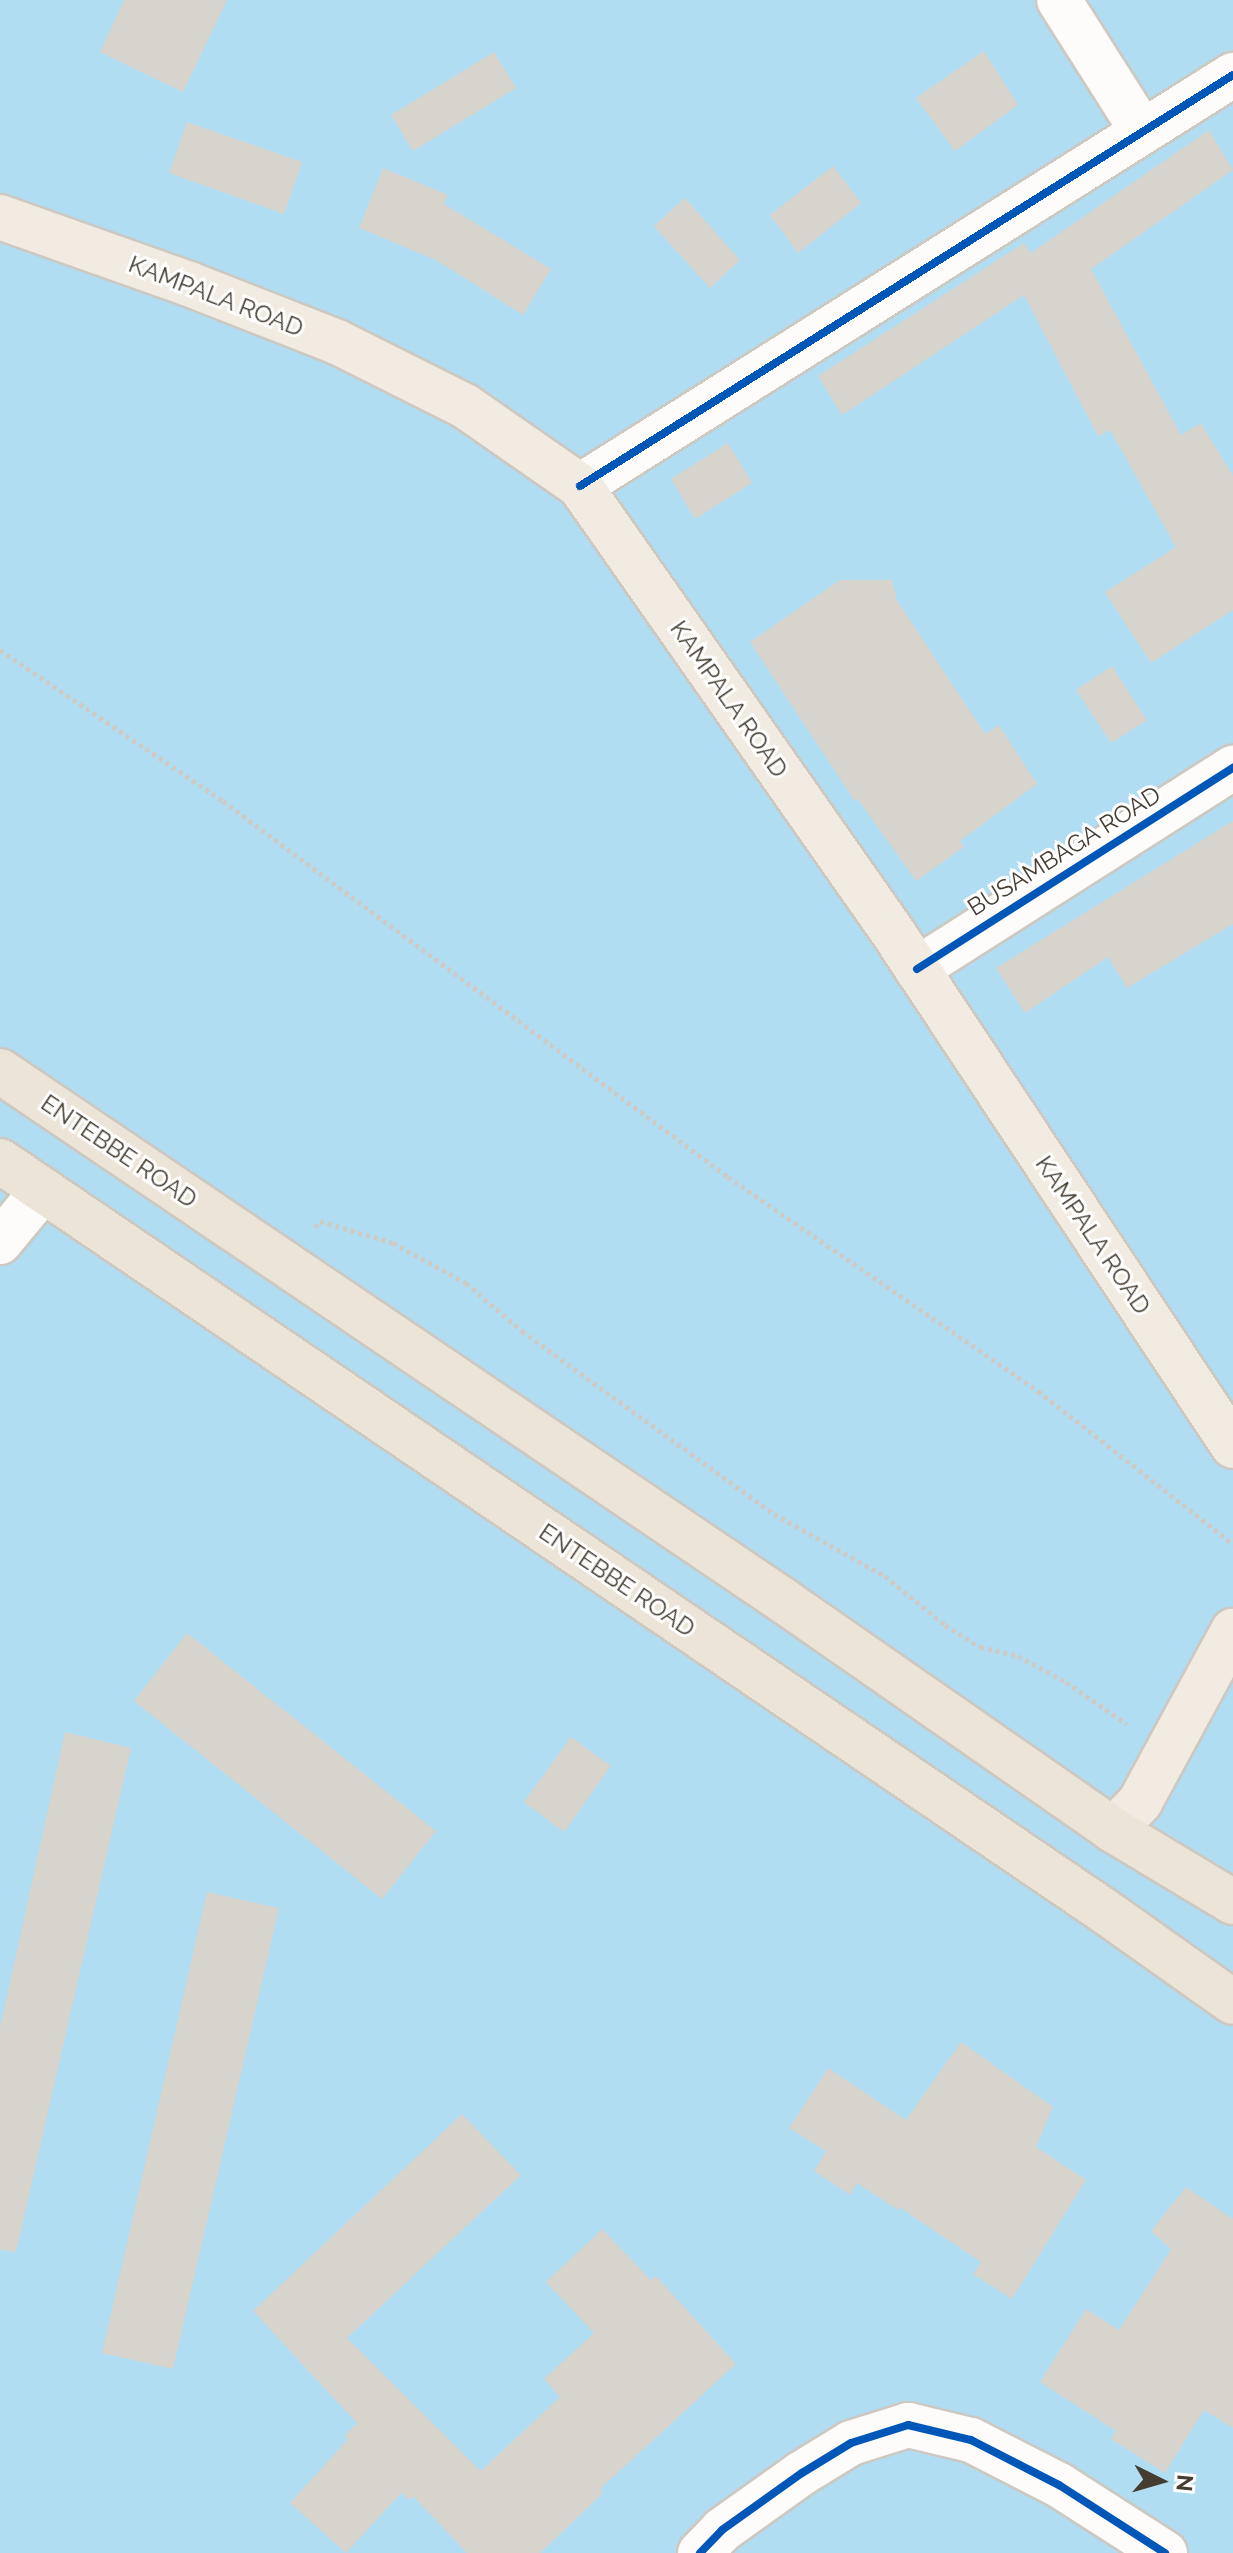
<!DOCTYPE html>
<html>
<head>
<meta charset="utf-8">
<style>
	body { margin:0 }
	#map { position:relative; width:1233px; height:2553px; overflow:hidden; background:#efece6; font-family:Raleway,sans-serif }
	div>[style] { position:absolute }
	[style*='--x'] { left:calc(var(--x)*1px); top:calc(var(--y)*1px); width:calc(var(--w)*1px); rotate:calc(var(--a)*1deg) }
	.water>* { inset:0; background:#b1ddf3 }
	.building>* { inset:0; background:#d7d3cd }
	.path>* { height:5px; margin-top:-2.5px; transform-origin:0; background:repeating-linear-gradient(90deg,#cecac5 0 4px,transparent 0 8px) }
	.roads { filter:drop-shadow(2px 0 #ccc8c2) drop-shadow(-2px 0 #ccc8c2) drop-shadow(0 2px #ccc8c2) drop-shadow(0 -2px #ccc8c2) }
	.minor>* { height:44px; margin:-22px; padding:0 22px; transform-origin:22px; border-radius:22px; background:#fdfcfb }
	.major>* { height:44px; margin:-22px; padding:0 22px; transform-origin:22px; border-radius:22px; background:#f1ebe2 }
	.highway>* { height:44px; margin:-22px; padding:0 22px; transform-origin:22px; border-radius:22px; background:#ece4d7 }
	.cycleway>* { height:8px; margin:-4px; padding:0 4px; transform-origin:4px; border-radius:4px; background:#0057b8 }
	span { translate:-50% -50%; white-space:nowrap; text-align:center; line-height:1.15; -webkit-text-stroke:6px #fff; paint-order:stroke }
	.street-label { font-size:24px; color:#463d32 }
	.north { position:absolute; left:1121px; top:2441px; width:80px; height:80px; -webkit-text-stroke:6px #fff; paint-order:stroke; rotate:95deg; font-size:22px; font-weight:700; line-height:32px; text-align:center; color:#463d32 }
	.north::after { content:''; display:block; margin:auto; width:28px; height:36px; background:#463d32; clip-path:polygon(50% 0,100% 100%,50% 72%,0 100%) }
</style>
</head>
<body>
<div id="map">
	<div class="water">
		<div style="clip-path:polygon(0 0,1233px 0,1233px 2553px,0 2553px)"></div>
	</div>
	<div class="building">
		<div style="clip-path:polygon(124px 0,227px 0,183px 92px,100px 52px)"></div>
		<div style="clip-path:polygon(984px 51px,1018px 105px,955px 151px,916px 98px)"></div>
		<div style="clip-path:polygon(494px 52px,516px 88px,413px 151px,391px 115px)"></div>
		<div style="clip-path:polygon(187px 122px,302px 162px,284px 214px,169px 173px)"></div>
		<div style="clip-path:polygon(1209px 130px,1233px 170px,1091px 269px,1181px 435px,1201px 423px,1233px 476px,1233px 610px,1151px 663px,1105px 592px,1176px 547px,1110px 430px,1098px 436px,1024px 295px,842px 415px,818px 376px,1024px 243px,1031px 253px)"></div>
		<div style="clip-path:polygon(833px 166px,861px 203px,798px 253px,770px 215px)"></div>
		<div style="clip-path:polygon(383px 168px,448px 195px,444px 204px,551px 269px,523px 315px,436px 260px,359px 228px)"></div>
		<div style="clip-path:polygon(685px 198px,740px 260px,710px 288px,654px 226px)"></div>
		<div style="clip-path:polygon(728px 443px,752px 483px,695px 519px,671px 479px)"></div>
		<div style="clip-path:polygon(840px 580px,892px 580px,897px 600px,985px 734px,999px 725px,1037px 784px,960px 841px,964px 847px,916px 881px,858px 799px,855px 801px,750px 642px)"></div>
		<div style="clip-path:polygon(1112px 666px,1147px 720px,1111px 743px,1076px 690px)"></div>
		<div style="clip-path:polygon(1233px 821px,1233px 924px,1127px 988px,1108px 957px,1025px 1013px,996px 968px)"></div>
		<div style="clip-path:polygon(187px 1633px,436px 1831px,382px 1899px,134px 1701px)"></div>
		<div style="clip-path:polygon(65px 1732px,131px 1748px,16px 2252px,0 2250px,0 2028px)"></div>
		<div style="clip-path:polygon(571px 1737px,611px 1766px,564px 1832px,524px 1802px)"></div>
		<div style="clip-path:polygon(207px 1892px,279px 1908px,173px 2369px,102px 2353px)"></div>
		<div style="clip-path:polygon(961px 2042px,1053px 2107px,1036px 2147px,1086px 2180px,1012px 2299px,973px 2274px,981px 2262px,899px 2207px,898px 2210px,857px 2183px,850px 2195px,814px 2171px,826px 2151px,789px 2128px,828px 2068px,906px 2120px)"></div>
		<div style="clip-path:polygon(462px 2114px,521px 2175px,347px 2338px,481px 2471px,560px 2397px,544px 2379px,594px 2333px,546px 2282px,602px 2229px,651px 2280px,656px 2276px,736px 2364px,600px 2489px,603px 2493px,540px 2553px,467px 2553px,413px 2496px,409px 2500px,401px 2493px,346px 2553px,290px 2503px,348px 2439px,344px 2436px,357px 2423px,253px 2311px)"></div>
		<div style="clip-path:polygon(1186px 2187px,1233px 2219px,1233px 2428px,1204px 2410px,1165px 2473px,1111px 2439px,1116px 2431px,1040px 2382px,1086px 2309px,1119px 2330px,1171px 2249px,1151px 2231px)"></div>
	</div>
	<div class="path">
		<div style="--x:0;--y:650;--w:269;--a:34.1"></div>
		<div style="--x:223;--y:801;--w:630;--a:36.67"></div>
		<div style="--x:728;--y:1177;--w:377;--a:34.6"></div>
		<div style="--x:1038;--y:1391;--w:248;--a:38.1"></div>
		<div style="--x:315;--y:1227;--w:8;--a:-50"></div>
		<div style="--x:320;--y:1221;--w:76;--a:16.8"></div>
		<div style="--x:393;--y:1243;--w:83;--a:28.7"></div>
		<div style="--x:466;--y:1283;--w:74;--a:40.6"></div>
		<div style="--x:522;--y:1331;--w:311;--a:36"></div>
		<div style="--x:774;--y:1514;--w:127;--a:29.2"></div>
		<div style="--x:885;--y:1576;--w:77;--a:39.2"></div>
		<div style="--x:945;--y:1625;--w:41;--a:32.2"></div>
		<div style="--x:980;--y:1647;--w:39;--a:13"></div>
		<div style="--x:1018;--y:1656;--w:55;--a:28.4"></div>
		<div style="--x:1066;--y:1682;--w:74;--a:34.5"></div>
	</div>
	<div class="roads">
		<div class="minor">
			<div style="--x:1059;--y:0;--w:155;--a:57.6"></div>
			<div style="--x:580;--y:486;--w:772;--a:-32.19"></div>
			<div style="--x:917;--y:969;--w:375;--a:-32.5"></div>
			<div style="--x:0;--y:1242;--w:67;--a:-50.4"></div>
			<div style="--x:700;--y:2553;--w:32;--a:-46"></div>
			<div style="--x:722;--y:2530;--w:98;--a:-35.5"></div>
			<div style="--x:802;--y:2473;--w:57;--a:-31.5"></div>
			<div style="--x:851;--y:2443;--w:60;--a:-17.5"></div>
			<div style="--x:908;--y:2425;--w:65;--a:13.4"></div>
			<div style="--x:971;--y:2440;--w:99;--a:27.1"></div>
			<div style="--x:1059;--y:2485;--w:126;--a:32.7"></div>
		</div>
		<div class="major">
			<div style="--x:0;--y:217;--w:201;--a:19.5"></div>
			<div style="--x:189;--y:284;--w:159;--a:21.4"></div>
			<div style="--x:337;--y:342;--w:143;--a:26.6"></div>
			<div style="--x:465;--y:406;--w:140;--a:34.8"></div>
			<div style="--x:580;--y:486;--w:547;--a:54.97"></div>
			<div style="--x:894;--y:934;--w:614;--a:56.49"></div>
			<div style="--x:1113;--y:1830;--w:39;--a:-46"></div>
			<div style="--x:1140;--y:1802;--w:195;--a:-61.5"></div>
		</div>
		<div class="highway">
			<div style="--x:0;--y:1071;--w:946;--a:34.06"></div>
			<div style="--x:784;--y:1601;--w:401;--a:34.8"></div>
			<div style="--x:1113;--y:1830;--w:140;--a:31"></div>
			<div style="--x:0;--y:1161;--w:1333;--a:34.18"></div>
			<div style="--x:1103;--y:1910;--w:159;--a:35.3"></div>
		</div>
	</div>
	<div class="cycleway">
		<div style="--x:580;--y:486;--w:772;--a:-32.19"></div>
		<div style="--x:917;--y:969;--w:375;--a:-32.5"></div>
		<div style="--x:700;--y:2553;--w:32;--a:-46"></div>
		<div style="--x:722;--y:2530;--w:98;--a:-35.5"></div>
		<div style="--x:802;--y:2473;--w:57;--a:-31.5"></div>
		<div style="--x:851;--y:2443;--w:60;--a:-17.5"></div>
		<div style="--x:908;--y:2425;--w:65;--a:13.4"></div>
		<div style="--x:971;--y:2440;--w:99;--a:27.1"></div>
		<div style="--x:1059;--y:2485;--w:126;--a:32.7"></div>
	</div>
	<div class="street-label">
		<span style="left:216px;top:296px;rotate:21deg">KAMPALA ROAD</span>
		<span style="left:729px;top:699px;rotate:55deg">KAMPALA ROAD</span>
		<span style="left:1064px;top:851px;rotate:-32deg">BUSAMBAGA ROAD</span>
		<span style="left:119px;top:1151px;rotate:34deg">ENTEBBE ROAD</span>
		<span style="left:1093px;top:1235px;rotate:56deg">KAMPALA ROAD</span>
		<span style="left:617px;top:1580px;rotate:34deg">ENTEBBE ROAD</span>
	</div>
	<div class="north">N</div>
</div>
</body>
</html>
